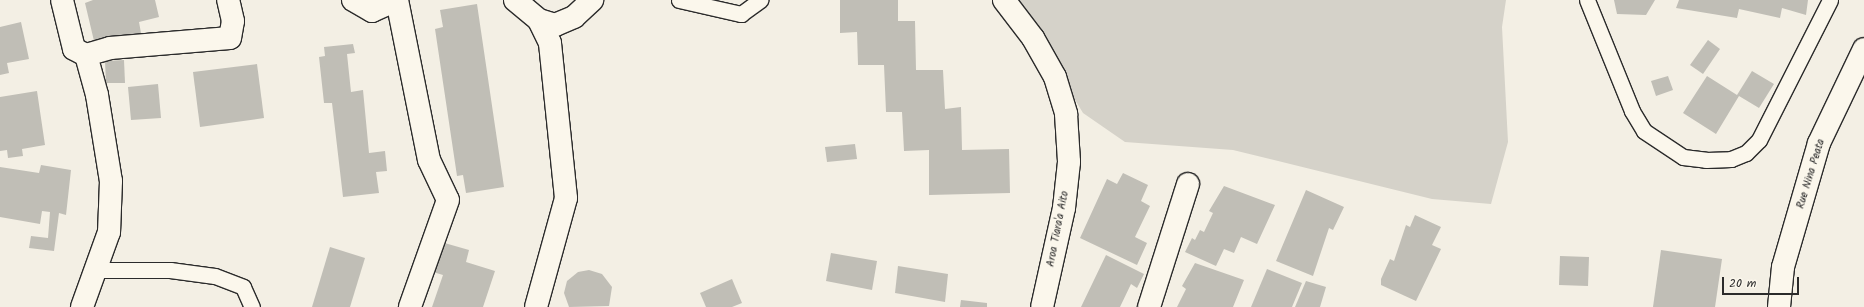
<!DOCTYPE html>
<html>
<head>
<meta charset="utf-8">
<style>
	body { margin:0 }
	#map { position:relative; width:1864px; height:307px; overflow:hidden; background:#f3efe4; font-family:Kalam,sans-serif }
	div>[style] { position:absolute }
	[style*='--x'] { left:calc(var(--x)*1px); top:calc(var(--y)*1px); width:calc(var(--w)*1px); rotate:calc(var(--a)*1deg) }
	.green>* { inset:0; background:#d5d2c9 }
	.building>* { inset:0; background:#c0beb6 }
	.roads { filter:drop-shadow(1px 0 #2b2b2b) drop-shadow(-1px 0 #2b2b2b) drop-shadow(0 1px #2b2b2b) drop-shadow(0 -1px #2b2b2b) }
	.lane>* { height:15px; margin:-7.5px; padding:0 7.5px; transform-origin:7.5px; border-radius:7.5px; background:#fbf7ec }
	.street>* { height:22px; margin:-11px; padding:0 11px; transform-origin:11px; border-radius:11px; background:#fbf7ec }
	.secondary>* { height:22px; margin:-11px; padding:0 11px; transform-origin:11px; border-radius:11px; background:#fbf7ec }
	span { translate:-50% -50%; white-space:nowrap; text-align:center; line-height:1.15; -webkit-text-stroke:3.5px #fbf7ec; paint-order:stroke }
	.street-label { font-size:11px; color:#2b2b2b }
	.scale { position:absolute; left:1722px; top:277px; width:77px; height:18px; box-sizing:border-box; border:2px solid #2b2b2b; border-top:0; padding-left:5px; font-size:12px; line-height:14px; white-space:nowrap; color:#2b2b2b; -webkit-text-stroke:3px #fbf7ec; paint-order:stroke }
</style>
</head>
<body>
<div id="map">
	<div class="green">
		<div style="clip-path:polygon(1015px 0,1506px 0,1502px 27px,1508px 142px,1491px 204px,1432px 199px,1233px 150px,1125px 142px,1083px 113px)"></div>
	</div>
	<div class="building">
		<div style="clip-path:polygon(93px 0,155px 0,159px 17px,139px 22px,141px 33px,94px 41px,85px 3px)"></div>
		<div style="clip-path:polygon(840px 0,898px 0,898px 21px,915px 21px,916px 70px,943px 70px,945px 109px,961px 107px,962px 150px,1009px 149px,1010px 193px,929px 195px,929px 150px,904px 151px,902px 112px,886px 112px,884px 65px,858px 65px,857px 32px,840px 33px)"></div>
		<div style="clip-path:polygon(1614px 0,1655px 0,1646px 15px,1617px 14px)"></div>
		<div style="clip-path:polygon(1679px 0,1808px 0,1806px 15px,1782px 8px,1780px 18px,1739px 9px,1737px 18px,1676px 8px)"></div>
		<div style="clip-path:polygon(477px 4px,504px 187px,466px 193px,463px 175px,457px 176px,435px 29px,443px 27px,440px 10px)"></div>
		<div style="clip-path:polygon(21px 22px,29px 59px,7px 63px,9px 73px,0 75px,0 27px)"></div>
		<div style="clip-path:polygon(1708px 40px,1720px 49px,1703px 74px,1690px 65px)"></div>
		<div style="clip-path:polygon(353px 44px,355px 53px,347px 54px,351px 92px,363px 90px,369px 153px,385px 151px,387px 171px,376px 172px,379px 193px,343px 197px,332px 103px,324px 103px,319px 57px,325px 56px,324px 47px)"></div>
		<div style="clip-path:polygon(124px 60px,125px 83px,106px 83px,105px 61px)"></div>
		<div style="clip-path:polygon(257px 64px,264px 118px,200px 127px,193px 72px)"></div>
		<div style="clip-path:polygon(1752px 71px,1774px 84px,1759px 108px,1739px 96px,1716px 134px,1683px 113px,1707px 76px,1737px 95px)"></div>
		<div style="clip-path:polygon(1668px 76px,1673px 90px,1656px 96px,1651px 81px)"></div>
		<div style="clip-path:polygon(158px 84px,161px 118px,131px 120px,128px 87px)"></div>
		<div style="clip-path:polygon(37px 91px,45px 145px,22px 149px,23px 156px,8px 158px,7px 150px,0 151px,0 97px)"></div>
		<div style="clip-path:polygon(855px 144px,857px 159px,827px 162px,825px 147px)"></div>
		<div style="clip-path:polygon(41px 165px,71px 170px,66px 215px,59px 213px,54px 251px,29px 248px,31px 236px,48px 238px,50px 212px,42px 211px,40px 224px,0 217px,0 167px,39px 173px)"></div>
		<div style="clip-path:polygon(1123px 173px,1148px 185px,1141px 201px,1150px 206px,1135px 237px,1147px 243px,1137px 265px,1080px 238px,1107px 179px,1117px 184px)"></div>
		<div style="clip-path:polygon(1224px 186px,1275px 205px,1257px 244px,1241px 237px,1234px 253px,1224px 249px,1216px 266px,1185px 252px,1192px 238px,1195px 240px,1200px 230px,1204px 232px,1213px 213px,1209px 211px)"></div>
		<div style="clip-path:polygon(1306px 190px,1344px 207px,1333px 230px,1329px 228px,1313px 276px,1276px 261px)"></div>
		<div style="clip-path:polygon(1415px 215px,1441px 227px,1432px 245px,1441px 249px,1416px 301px,1381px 285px,1381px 279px,1390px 259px,1394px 261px,1406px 225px,1410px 227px)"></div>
		<div style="clip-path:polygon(441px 242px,469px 250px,466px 262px,495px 271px,483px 307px,432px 307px,443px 275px,433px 272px)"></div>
		<div style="clip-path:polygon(330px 247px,365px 258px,350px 307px,312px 307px)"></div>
		<div style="clip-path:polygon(1661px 250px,1722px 259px,1715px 307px,1653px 307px)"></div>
		<div style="clip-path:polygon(831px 253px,877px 261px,872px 290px,826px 281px)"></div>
		<div style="clip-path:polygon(1106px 255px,1144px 274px,1137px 288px,1131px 284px,1120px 307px,1081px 307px)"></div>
		<div style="clip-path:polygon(1560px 256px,1589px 257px,1588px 286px,1559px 285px)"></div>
		<div style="clip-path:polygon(1195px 263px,1244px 280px,1233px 307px,1177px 307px,1186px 289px,1182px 286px)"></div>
		<div style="clip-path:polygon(898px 266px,948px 274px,945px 302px,895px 293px)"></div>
		<div style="clip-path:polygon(1267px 269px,1302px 283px,1292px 307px,1251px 307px)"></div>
		<div style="clip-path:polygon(589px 270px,602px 274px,612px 287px,609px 306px,569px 307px,564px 293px,567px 281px,578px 272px)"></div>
		<div style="clip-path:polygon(732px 279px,742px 303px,732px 307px,706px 307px,700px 293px)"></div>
		<div style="clip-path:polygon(1306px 281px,1326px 287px,1320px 307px,1295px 307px)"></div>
		<div style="clip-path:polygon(961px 300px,987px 303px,987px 307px,960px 307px)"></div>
	</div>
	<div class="roads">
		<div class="lane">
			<div style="--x:679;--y:0;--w:64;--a:12.7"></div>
			<div style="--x:741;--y:14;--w:24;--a:-36"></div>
			<div style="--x:1587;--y:0;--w:120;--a:67.9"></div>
			<div style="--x:1632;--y:111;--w:23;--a:59"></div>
			<div style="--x:1644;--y:131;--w:47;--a:33.7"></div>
			<div style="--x:1683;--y:157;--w:23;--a:7"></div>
			<div style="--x:1706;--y:160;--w:25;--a:-2"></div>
			<div style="--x:1731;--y:159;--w:16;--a:-22"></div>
			<div style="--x:1746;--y:153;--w:18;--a:-45"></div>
			<div style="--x:1759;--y:140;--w:157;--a:-63.1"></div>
			<div style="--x:95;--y:270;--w:75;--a:0"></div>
			<div style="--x:170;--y:270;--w:45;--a:7.6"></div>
			<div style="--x:215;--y:276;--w:30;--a:21"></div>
			<div style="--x:243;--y:287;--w:22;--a:66"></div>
		</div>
		<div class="street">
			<div style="--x:62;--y:0;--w:50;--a:76.2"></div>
			<div style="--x:74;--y:49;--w:13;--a:27"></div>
			<div style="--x:86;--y:55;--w:41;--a:74.6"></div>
			<div style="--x:97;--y:95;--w:87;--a:80.8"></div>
			<div style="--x:111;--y:181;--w:51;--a:92.2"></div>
			<div style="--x:109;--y:232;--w:80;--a:109.8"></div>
			<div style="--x:353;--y:0;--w:22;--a:30"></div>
			<div style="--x:372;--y:11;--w:27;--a:-24"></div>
			<div style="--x:397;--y:0;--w:163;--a:78.7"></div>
			<div style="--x:429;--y:160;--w:44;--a:64.6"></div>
			<div style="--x:448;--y:200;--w:114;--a:109.6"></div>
			<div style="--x:515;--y:0;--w:31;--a:40"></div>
			<div style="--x:539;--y:20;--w:17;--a:17"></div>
			<div style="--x:555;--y:25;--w:21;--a:-23"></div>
			<div style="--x:574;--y:17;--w:25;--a:-43"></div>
			<div style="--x:86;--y:55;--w:25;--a:-16"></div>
			<div style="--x:110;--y:48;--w:120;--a:-4.8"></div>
			<div style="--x:230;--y:38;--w:17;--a:-80"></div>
			<div style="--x:233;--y:21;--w:22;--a:-103"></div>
			<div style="--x:536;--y:307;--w:113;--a:-74.6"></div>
			<div style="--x:566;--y:198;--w:156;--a:-95.9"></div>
			<div style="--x:550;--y:43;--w:25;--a:-116"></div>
			<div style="--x:1149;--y:307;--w:129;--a:-72.4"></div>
			<div style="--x:1779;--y:307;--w:40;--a:-84.3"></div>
			<div style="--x:1783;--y:267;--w:129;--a:-73.8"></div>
			<div style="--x:1819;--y:143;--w:104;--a:-64.4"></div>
		</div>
		<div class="secondary">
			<div style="--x:1004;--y:0;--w:48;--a:52.7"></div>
			<div style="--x:1033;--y:38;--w:45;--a:60.6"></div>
			<div style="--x:1055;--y:77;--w:39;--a:73"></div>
			<div style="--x:1066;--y:114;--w:48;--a:86.4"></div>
			<div style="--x:1069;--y:162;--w:46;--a:96.2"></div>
			<div style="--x:1064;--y:208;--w:101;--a:102.5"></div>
		</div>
	</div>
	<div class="street-label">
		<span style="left:1811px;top:174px;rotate:-73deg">Rue Nina Peata</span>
		<span style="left:1058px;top:229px;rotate:-79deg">Aroa Tiara'a Aito</span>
	</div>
	<div class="scale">20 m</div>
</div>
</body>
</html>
